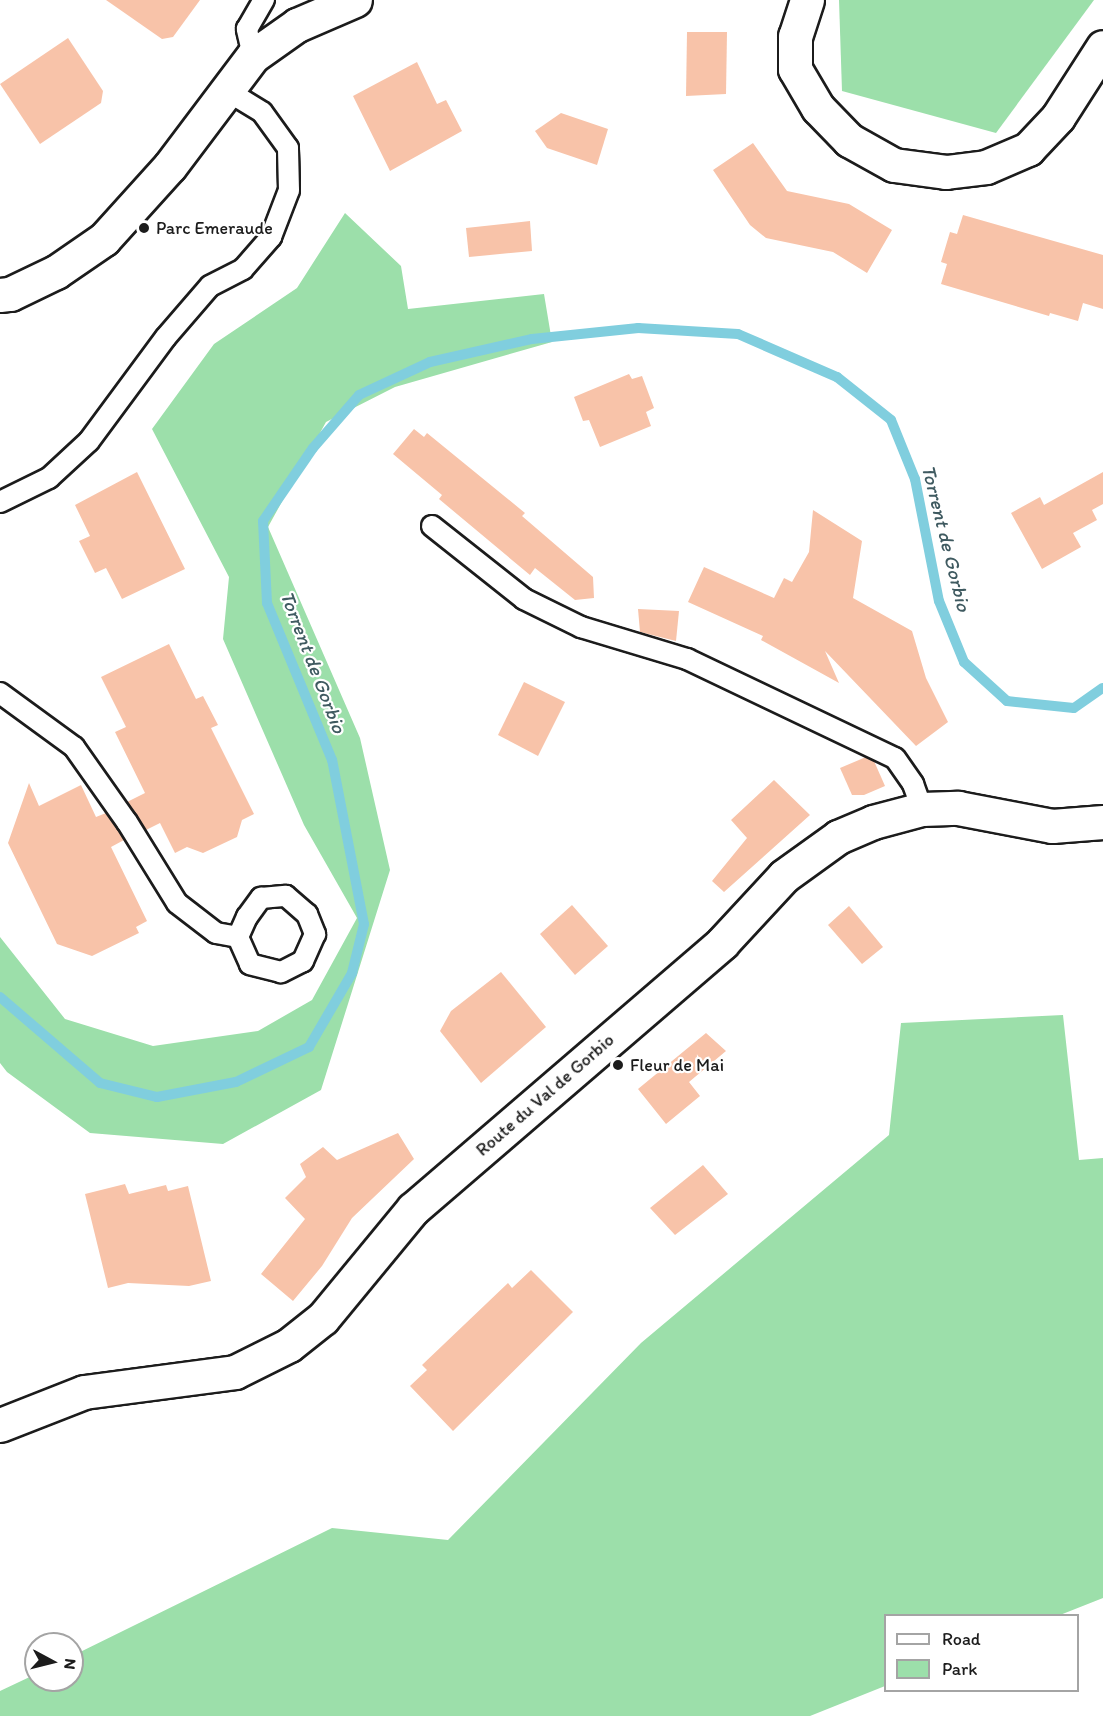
<!DOCTYPE html>
<html>
<head>
<meta charset="utf-8">
<style>
	body { margin:0 }
	#map { position:relative; width:1103px; height:1716px; overflow:hidden; background:#fff; font-family:Itim,sans-serif }
	div>[style] { position:absolute }
	[style*='--x'] { left:calc(var(--x)*1px); top:calc(var(--y)*1px); width:calc(var(--w)*1px); rotate:calc(var(--a)*1deg) }
	.green>* { inset:0; background:#9cdfaa }
	.stream>* { height:10px; margin:-5px; padding:0 5px; transform-origin:5px; border-radius:5px; background:#80cede }
	.building>* { inset:0; background:#f8c3a9 }
	.roads { filter:drop-shadow(2px 0 #1c1c1c) drop-shadow(-2px 0 #1c1c1c) drop-shadow(0 2px #1c1c1c) drop-shadow(0 -2px #1c1c1c) }
	.lane>* { height:20px; margin:-10px; padding:0 10px; transform-origin:10px; border-radius:10px; background:#fff }
	.secondary>* { height:33px; margin:-16.5px; padding:0 16.5px; transform-origin:16.5px; border-radius:16.5px; background:#fff }
	.dots>* { width:16px; height:16px; translate:-50% -50%; box-sizing:border-box; border:3px solid #fff; border-radius:50% }
	span { translate:-50% -50%; white-space:nowrap; text-align:center; line-height:1.15; -webkit-text-stroke:4.5px #fff; paint-order:stroke }
	.poi-label { font-size:18px; color:#1c1c1c }
	.left { translate:0 -50%; text-align:left }
	.street-label { font-size:18px; color:#1c1c1c }
	.water-label { font-size:20px; color:#3f5a60; font-style:italic }
	.legend { position:absolute; left:884px; top:1614px; width:195px; height:78px; box-sizing:border-box; background:#fff; border:2px solid #a4a4a4; margin:0; padding:8px 10px; list-style:none; font-size:18px; color:#1c1c1c }
	.legend li { display:flex; align-items:center; gap:12px; height:30px }
	.legend b { width:30px; border:2px solid #a4a4a4 }
	.north { position:absolute; left:24px; top:1632px; width:60px; height:60px; box-sizing:border-box; background:#fff; border:2px solid #a4a4a4; border-radius:50%; rotate:97deg; font-size:16px; font-weight:700; line-height:24px; text-align:center; color:#1c1c1c }
	.north::after { content:''; display:block; margin:auto; width:21px; height:27px; background:#1c1c1c; clip-path:polygon(50% 0,100% 100%,50% 72%,0 100%) }
</style>
</head>
<body>
<div id="map">
	<div class="green">
		<div style="clip-path:polygon(839px 0,1094px 0,996px 133px,842px 91px)"></div>
		<div style="clip-path:polygon(345px 213px,401px 266px,408px 309px,544px 294px,552px 342px,395px 387px,326px 422px,268px 527px,360px 738px,390px 870px,321px 1090px,223px 1144px,90px 1133px,7px 1072px,0 1063px,0 937px,65px 1019px,153px 1046px,258px 1031px,312px 1000px,357px 918px,304px 825px,223px 639px,229px 577px,152px 429px,214px 344px,297px 288px)"></div>
		<div style="clip-path:polygon(1063px 1015px,1079px 1160px,1103px 1158px,1103px 1598px,1060px 1615px,886px 1616px,885px 1686px,810px 1716px,0 1716px,0 1691px,36px 1674px,36px 1680px,72px 1680px,72px 1656px,332px 1528px,448px 1540px,641px 1343px,889px 1135px,901px 1023px)"></div>
	</div>
	<div class="stream">
		<div style="--x:0;--y:997;--w:132;--a:40.7"></div>
		<div style="--x:100;--y:1083;--w:59;--a:13.8"></div>
		<div style="--x:157;--y:1097;--w:80;--a:-10.8"></div>
		<div style="--x:236;--y:1082;--w:81;--a:-25.6"></div>
		<div style="--x:309;--y:1047;--w:86;--a:-59.8"></div>
		<div style="--x:352;--y:973;--w:50;--a:-76.2"></div>
		<div style="--x:364;--y:924;--w:167;--a:-101"></div>
		<div style="--x:332;--y:760;--w:170;--a:-112.5"></div>
		<div style="--x:267;--y:603;--w:82;--a:-92.8"></div>
		<div style="--x:263;--y:521;--w:88;--a:-55.6"></div>
		<div style="--x:313;--y:448;--w:70;--a:-49"></div>
		<div style="--x:359;--y:395;--w:78;--a:-24.9"></div>
		<div style="--x:430;--y:362;--w:105;--a:-12.7"></div>
		<div style="--x:532;--y:339;--w:107;--a:-5.9"></div>
		<div style="--x:638;--y:328;--w:100;--a:3.4"></div>
		<div style="--x:738;--y:334;--w:108;--a:23.5"></div>
		<div style="--x:837;--y:377;--w:69;--a:38.5"></div>
		<div style="--x:891;--y:420;--w:64;--a:67.9"></div>
		<div style="--x:915;--y:479;--w:124;--a:78.9"></div>
		<div style="--x:939;--y:601;--w:66;--a:67.7"></div>
		<div style="--x:964;--y:662;--w:58;--a:42.2"></div>
		<div style="--x:1007;--y:701;--w:67;--a:6"></div>
		<div style="--x:1074;--y:708;--w:35;--a:-35"></div>
	</div>
	<div class="building">
		<div style="clip-path:polygon(106px 0,200px 0,173px 37px,162px 39px)"></div>
		<div style="clip-path:polygon(687px 32px,727px 32px,726px 94px,686px 96px)"></div>
		<div style="clip-path:polygon(68px 38px,103px 91px,101px 103px,40px 144px,0 84px)"></div>
		<div style="clip-path:polygon(417px 62px,437px 104px,446px 100px,462px 131px,390px 171px,353px 96px)"></div>
		<div style="clip-path:polygon(561px 113px,608px 129px,597px 165px,547px 148px,535px 131px)"></div>
		<div style="clip-path:polygon(753px 143px,787px 191px,849px 204px,892px 230px,867px 273px,833px 252px,766px 238px,750px 225px,713px 170px)"></div>
		<div style="clip-path:polygon(963px 215px,1103px 255px,1103px 309px,1083px 303px,1078px 321px,1050px 313px,1049px 316px,941px 284px,947px 264px,941px 262px,950px 232px,957px 234px)"></div>
		<div style="clip-path:polygon(530px 221px,532px 251px,469px 257px,466px 228px)"></div>
		<div style="clip-path:polygon(629px 374px,632px 379px,642px 376px,654px 408px,646px 412px,651px 426px,600px 447px,589px 420px,583px 421px,574px 397px)"></div>
		<div style="clip-path:polygon(414px 429px,424px 437px,427px 433px,525px 513px,522px 516px,593px 577px,594px 598px,575px 600px,535px 568px,530px 575px,439px 499px,442px 495px,393px 454px)"></div>
		<div style="clip-path:polygon(137px 472px,185px 569px,122px 599px,106px 568px,95px 573px,79px 541px,90px 536px,75px 505px)"></div>
		<div style="clip-path:polygon(1103px 472px,1103px 504px,1092px 510px,1097px 520px,1073px 533px,1081px 547px,1042px 569px,1011px 513px,1040px 497px,1044px 505px)"></div>
		<div style="clip-path:polygon(813px 510px,862px 541px,853px 598px,912px 631px,926px 678px,948px 722px,916px 746px,825px 651px,839px 683px,761px 640px,763px 636px,688px 602px,704px 567px,774px 598px,784px 578px,792px 582px,809px 552px)"></div>
		<div style="clip-path:polygon(638px 609px,679px 611px,676px 641px,640px 632px)"></div>
		<div style="clip-path:polygon(169px 644px,196px 699px,203px 696px,218px 725px,211px 728px,254px 814px,242px 820px,237px 837px,203px 853px,187px 847px,175px 853px,160px 823px,146px 830px,127px 802px,145px 793px,115px 732px,126px 727px,101px 677px)"></div>
		<div style="clip-path:polygon(524px 682px,565px 702px,538px 756px,498px 735px)"></div>
		<div style="clip-path:polygon(866px 757px,874px 761px,885px 786px,864px 795px,852px 795px,840px 768px)"></div>
		<div style="clip-path:polygon(774px 780px,810px 815px,724px 892px,712px 881px,747px 838px,731px 820px)"></div>
		<div style="clip-path:polygon(29px 783px,39px 806px,81px 785px,96px 817px,106px 813px,124px 840px,111px 847px,147px 921px,136px 927px,139px 933px,92px 956px,57px 944px,8px 843px)"></div>
		<div style="clip-path:polygon(572px 905px,608px 946px,575px 975px,540px 934px)"></div>
		<div style="clip-path:polygon(849px 906px,883px 947px,862px 964px,828px 925px)"></div>
		<div style="clip-path:polygon(501px 972px,546px 1027px,481px 1083px,440px 1031px,451px 1011px)"></div>
		<div style="clip-path:polygon(706px 1033px,726px 1051px,689px 1082px,700px 1096px,666px 1124px,638px 1089px)"></div>
		<div style="clip-path:polygon(398px 1133px,414px 1159px,352px 1218px,322px 1266px,293px 1301px,261px 1274px,305px 1219px,285px 1198px,306px 1177px,300px 1164px,323px 1147px,337px 1160px)"></div>
		<div style="clip-path:polygon(703px 1165px,728px 1194px,675px 1235px,650px 1208px)"></div>
		<div style="clip-path:polygon(125px 1184px,129px 1194px,166px 1185px,168px 1191px,188px 1186px,211px 1281px,189px 1286px,128px 1283px,108px 1288px,85px 1194px)"></div>
		<div style="clip-path:polygon(531px 1270px,573px 1312px,453px 1431px,410px 1386px,427px 1370px,422px 1365px,508px 1283px,512px 1288px)"></div>
	</div>
	<div class="roads">
		<div class="lane">
			<div style="--x:253;--y:56;--w:28;--a:-103"></div>
			<div style="--x:247;--y:29;--w:34;--a:-60"></div>
			<div style="--x:0;--y:502;--w:55;--a:-26.1"></div>
			<div style="--x:49;--y:478;--w:54;--a:-42.8"></div>
			<div style="--x:89;--y:441;--w:129;--a:-53.5"></div>
			<div style="--x:166;--y:337;--w:67;--a:-49.2"></div>
			<div style="--x:210;--y:286;--w:37;--a:-27"></div>
			<div style="--x:243;--y:269;--w:43;--a:-48.8"></div>
			<div style="--x:271;--y:237;--w:50;--a:-69"></div>
			<div style="--x:289;--y:190;--w:42;--a:-91.4"></div>
			<div style="--x:288;--y:148;--w:44;--a:-125.8"></div>
			<div style="--x:262;--y:112;--w:42;--a:-148.6"></div>
			<div style="--x:432;--y:526;--w:117;--a:38.4"></div>
			<div style="--x:524;--y:599;--w:64;--a:26.2"></div>
			<div style="--x:581;--y:627;--w:111;--a:16.8"></div>
			<div style="--x:687;--y:659;--w:230;--a:25.5"></div>
			<div style="--x:895;--y:758;--w:32;--a:55"></div>
			<div style="--x:913;--y:784;--w:27;--a:70"></div>
			<div style="--x:0;--y:693;--w:92;--a:36.1"></div>
			<div style="--x:74;--y:747;--w:92;--a:54.8"></div>
			<div style="--x:127;--y:822;--w:95;--a:58.3"></div>
			<div style="--x:177;--y:903;--w:49;--a:37.6"></div>
			<div style="--x:216;--y:933;--w:22;--a:10"></div>
			<div style="--x:286;--y:896;--w:28;--a:41"></div>
			<div style="--x:307;--y:914;--w:22;--a:68"></div>
			<div style="--x:315;--y:934;--w:30;--a:114"></div>
			<div style="--x:303;--y:961;--w:25;--a:153"></div>
			<div style="--x:281;--y:972;--w:32;--a:-166"></div>
			<div style="--x:250;--y:964;--w:30;--a:-114"></div>
			<div style="--x:238;--y:937;--w:22;--a:-66"></div>
			<div style="--x:247;--y:917;--w:24;--a:-54"></div>
			<div style="--x:261;--y:898;--w:25;--a:-5"></div>
		</div>
		<div class="secondary">
			<div style="--x:807;--y:0;--w:38;--a:108"></div>
			<div style="--x:795;--y:36;--w:33;--a:90"></div>
			<div style="--x:795;--y:69;--w:45;--a:59.5"></div>
			<div style="--x:818;--y:108;--w:45;--a:45.9"></div>
			<div style="--x:849;--y:140;--w:51;--a:29.1"></div>
			<div style="--x:894;--y:165;--w:52;--a:7.7"></div>
			<div style="--x:946;--y:172;--w:40;--a:-7.1"></div>
			<div style="--x:986;--y:167;--w:46;--a:-23.2"></div>
			<div style="--x:1028;--y:149;--w:44;--a:-46.8"></div>
			<div style="--x:1058;--y:117;--w:83;--a:-57.3"></div>
			<div style="--x:0;--y:295;--w:10;--a:-6"></div>
			<div style="--x:10;--y:294;--w:51;--a:-25.6"></div>
			<div style="--x:56;--y:272;--w:58;--a:-34.5"></div>
			<div style="--x:104;--y:239;--w:98;--a:-47.9"></div>
			<div style="--x:170;--y:166;--w:138;--a:-53"></div>
			<div style="--x:253;--y:56;--w:54;--a:-35.2"></div>
			<div style="--x:297;--y:25;--w:63;--a:-23.3"></div>
			<div style="--x:0;--y:1425;--w:90;--a:-21.4"></div>
			<div style="--x:84;--y:1392;--w:152;--a:-7.5"></div>
			<div style="--x:235;--y:1372;--w:60;--a:-26.6"></div>
			<div style="--x:289;--y:1345;--w:43;--a:-38.5"></div>
			<div style="--x:323;--y:1318;--w:141;--a:-50.5"></div>
			<div style="--x:413;--y:1209;--w:408;--a:-40.7"></div>
			<div style="--x:722;--y:943;--w:91;--a:-47.2"></div>
			<div style="--x:784;--y:876;--w:67;--a:-35.8"></div>
			<div style="--x:838;--y:837;--w:38;--a:-23"></div>
			<div style="--x:873;--y:822;--w:51;--a:-14.9"></div>
			<div style="--x:922;--y:809;--w:36;--a:-2"></div>
			<div style="--x:958;--y:808;--w:96;--a:10.8"></div>
			<div style="--x:1052;--y:826;--w:51;--a:-4.5"></div>
		</div>
	</div>
	<div class="dots">
		<div style="left:144px;top:228px;background:#1c1c1c"></div>
		<div style="left:618px;top:1065px;background:#1c1c1c"></div>
	</div>
	<div class="poi-label">
		<span class="left" style="left:156px;top:228px">Parc Emeraude</span>
		<span class="left" style="left:630px;top:1065px">Fleur de Mai</span>
	</div>
	<div class="street-label">
		<span style="left:545px;top:1095px;rotate:-41deg">Route du Val de Gorbio</span>
	</div>
	<div class="water-label">
		<span style="left:946px;top:538px;rotate:76deg">Torrent de Gorbio</span>
		<span style="left:313px;top:662px;rotate:69deg">Torrent de Gorbio</span>
	</div>
	<ul class="legend">
	<li><b style="height:8px;background:#fff"></b>Road</li>
	<li><b style="height:16px;background:#9cdfaa"></b>Park</li>
	</ul>
	<div class="north">N</div>
</div>
</body>
</html>
